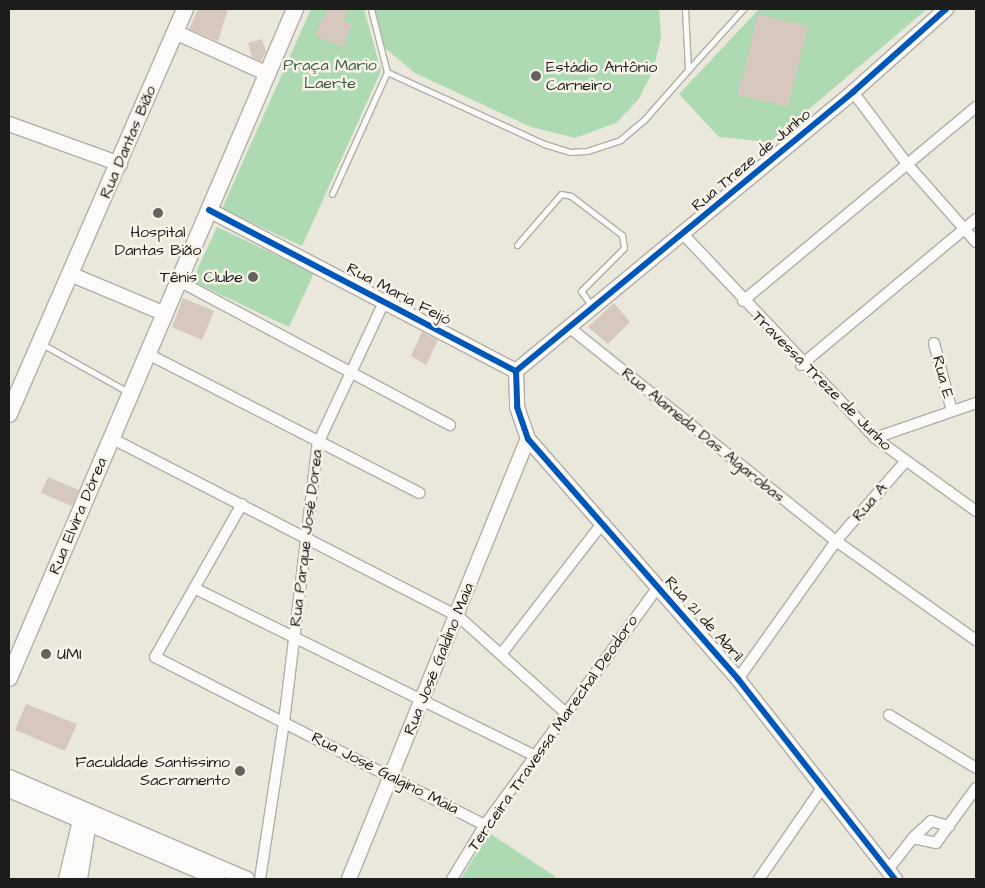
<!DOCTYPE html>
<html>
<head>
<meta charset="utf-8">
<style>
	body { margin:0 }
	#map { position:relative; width:985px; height:888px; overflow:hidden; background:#eae7db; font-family:"Architects Daughter",sans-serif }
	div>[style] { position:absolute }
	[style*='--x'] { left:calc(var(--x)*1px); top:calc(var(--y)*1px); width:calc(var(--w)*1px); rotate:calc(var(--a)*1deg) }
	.green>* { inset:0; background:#addab3 }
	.building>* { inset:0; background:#d7c8be }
	.roads { filter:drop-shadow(1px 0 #b0afa7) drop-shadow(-1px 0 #b0afa7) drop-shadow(0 1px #b0afa7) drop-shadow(0 -1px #b0afa7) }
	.lane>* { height:5px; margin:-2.5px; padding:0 2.5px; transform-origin:2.5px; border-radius:2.5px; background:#fcfbfa }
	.street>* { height:10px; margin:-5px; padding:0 5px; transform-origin:5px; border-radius:5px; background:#fcfbfa }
	.secondary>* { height:14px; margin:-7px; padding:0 7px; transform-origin:7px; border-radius:7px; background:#fcfbfa }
	.primary>* { height:16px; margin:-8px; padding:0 8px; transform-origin:8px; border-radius:8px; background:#fcfbfa }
	.cycleway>* { height:6px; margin:-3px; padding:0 3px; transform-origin:3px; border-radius:3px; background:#0057b8 }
	.dots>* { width:14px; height:14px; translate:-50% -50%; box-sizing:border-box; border:2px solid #f7f3e8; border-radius:50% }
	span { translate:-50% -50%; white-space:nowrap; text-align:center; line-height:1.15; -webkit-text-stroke:5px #f7f3e8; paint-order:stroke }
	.park-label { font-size:16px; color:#3d5b46 }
	.poi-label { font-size:16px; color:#1c1c1c }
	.left { translate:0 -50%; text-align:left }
	.right { translate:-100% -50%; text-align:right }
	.street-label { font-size:16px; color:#1c1c1c }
	.frame { position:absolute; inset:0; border:10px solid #1c1c1c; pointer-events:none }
</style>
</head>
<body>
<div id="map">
	<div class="green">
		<div style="clip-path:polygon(311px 9px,364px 9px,381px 71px,302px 246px,222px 209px)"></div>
		<div style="clip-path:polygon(375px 9px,659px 9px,661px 38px,653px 71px,638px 100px,616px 123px,575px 138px,531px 127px,415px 73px,385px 48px)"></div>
		<div style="clip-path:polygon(759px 9px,927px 9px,770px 142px,719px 137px,679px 94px)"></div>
		<div style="clip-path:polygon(217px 227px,314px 273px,289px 327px,192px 281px)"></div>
		<div style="clip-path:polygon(489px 833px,556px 877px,555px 879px,461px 879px)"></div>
	</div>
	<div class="building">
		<div style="clip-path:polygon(198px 9px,228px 9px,218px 41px,189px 29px)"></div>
		<div style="clip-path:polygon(327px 9px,348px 9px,343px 20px,352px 24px,343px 47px,315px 36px)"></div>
		<div style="clip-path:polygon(758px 14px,808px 26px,788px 107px,738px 95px)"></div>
		<div style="clip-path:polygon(262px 39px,266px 52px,261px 61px,252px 57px,248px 43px)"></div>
		<div style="clip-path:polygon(183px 298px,214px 311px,202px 340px,172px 327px)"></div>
		<div style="clip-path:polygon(614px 303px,630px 322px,608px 344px,588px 327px)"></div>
		<div style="clip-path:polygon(422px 332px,438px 340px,426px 365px,411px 356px)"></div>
		<div style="clip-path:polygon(48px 477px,79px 490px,72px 506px,41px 493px)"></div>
		<div style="clip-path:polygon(26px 704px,77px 724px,65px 751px,15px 730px)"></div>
	</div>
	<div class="roads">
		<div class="lane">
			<div style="--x:688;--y:70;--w:82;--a:-48"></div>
			<div style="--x:387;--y:72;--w:173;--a:24.6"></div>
			<div style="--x:544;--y:144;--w:27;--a:17"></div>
			<div style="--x:570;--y:152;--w:17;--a:-3"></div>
			<div style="--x:587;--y:151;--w:35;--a:-18"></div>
			<div style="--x:620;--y:140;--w:30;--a:-40"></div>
			<div style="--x:643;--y:121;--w:68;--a:-48.6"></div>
			<div style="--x:688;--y:70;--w:61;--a:-92.8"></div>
			<div style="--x:332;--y:194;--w:134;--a:-65.7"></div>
			<div style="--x:387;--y:72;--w:65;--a:-104.3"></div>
			<div style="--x:517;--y:245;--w:67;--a:-49.2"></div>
			<div style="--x:561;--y:194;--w:10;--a:11"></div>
			<div style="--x:571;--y:196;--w:64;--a:37.4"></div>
			<div style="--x:622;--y:235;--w:13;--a:81"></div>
			<div style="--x:624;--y:248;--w:61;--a:135"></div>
			<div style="--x:581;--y:291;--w:19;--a:54"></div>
			<div style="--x:42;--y:344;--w:98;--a:29.2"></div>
		</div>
		<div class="street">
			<div style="--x:853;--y:92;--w:90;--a:53.1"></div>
			<div style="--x:907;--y:164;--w:104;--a:48.5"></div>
			<div style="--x:683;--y:234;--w:280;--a:46.7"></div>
			<div style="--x:875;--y:438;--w:125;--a:35.9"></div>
			<div style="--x:179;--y:281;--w:307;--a:28"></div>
			<div style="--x:743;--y:301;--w:303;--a:-39.8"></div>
			<div style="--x:570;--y:328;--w:341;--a:38.7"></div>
			<div style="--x:836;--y:541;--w:171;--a:35.3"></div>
			<div style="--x:934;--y:343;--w:70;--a:75.2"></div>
			<div style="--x:148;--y:354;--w:305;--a:27.1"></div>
			<div style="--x:801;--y:365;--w:228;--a:-39.8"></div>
			<div style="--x:111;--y:438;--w:390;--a:27.2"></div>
			<div style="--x:458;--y:616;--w:147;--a:42"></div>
			<div style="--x:875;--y:438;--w:107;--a:-19.1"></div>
			<div style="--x:242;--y:504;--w:176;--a:119.6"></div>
			<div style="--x:155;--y:657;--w:370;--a:27"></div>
			<div style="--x:194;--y:588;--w:381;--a:26.2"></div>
			<div style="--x:502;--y:653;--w:162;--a:-52.3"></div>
			<div style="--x:738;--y:679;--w:169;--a:-54.6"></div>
			<div style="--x:836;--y:541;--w:105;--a:-48.9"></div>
			<div style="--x:889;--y:715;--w:102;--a:31.3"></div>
			<div style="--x:915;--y:836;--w:22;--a:-43"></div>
			<div style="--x:931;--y:821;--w:19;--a:16"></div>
			<div style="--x:887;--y:871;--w:42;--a:-51.8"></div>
			<div style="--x:913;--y:838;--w:24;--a:12"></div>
			<div style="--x:936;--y:843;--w:68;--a:-54"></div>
			<div style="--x:260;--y:879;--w:159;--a:-81.3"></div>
			<div style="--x:284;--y:722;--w:281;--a:-83.1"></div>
			<div style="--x:318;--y:443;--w:156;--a:-64.9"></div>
			<div style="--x:452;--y:879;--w:63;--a:-58.6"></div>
			<div style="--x:485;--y:825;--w:293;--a:-54"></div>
			<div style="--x:759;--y:879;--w:111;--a:-55.3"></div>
		</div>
		<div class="secondary">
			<div style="--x:175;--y:32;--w:102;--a:24.3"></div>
			<div style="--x:9;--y:124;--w:118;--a:19.8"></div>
			<div style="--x:209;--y:210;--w:347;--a:27.7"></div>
			<div style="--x:516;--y:371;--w:438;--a:-39.6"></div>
			<div style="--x:853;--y:92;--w:125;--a:-41.7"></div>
			<div style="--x:70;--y:274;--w:103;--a:22.8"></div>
			<div style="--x:516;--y:371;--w:36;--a:88"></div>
			<div style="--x:517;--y:407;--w:34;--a:71"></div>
			<div style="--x:528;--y:439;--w:319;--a:48.8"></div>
			<div style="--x:738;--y:679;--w:254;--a:51.9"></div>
			<div style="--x:9;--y:777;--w:259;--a:23.2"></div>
			<div style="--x:9;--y:790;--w:227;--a:23.1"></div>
			<div style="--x:66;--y:879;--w:69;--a:-76.6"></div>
			<div style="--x:80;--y:879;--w:64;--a:-81"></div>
			<div style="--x:349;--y:879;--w:475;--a:-67.9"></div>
		</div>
		<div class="primary">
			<div style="--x:9;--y:414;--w:442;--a:-66.5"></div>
			<div style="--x:9;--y:678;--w:728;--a:-66.85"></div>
		</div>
	</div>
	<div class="cycleway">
		<div style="--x:209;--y:210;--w:347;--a:27.7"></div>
		<div style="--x:516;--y:371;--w:438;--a:-39.6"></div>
		<div style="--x:853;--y:92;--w:125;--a:-41.7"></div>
		<div style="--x:516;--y:371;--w:36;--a:88"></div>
		<div style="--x:517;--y:407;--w:34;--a:71"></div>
		<div style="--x:528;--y:439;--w:319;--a:48.8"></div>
		<div style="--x:738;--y:679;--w:254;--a:51.9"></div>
	</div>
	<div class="dots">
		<div style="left:536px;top:76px;background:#64635f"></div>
		<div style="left:158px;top:213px;background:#64635f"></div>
		<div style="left:253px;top:277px;background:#64635f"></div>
		<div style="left:46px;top:654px;background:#64635f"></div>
		<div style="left:240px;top:771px;background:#64635f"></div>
	</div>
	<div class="park-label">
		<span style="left:330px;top:74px">Praça Mario<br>Laerte</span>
	</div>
	<div class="poi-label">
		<span class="left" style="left:546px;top:76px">Estádio Antônio<br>Carneiro</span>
		<span style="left:158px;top:241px">Hospital<br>Dantas Bião</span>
		<span class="right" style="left:243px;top:277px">Tênis Clube</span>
		<span class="left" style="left:57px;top:654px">UMI</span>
		<span class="right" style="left:230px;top:771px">Faculdade Santíssimo<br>Sacramento</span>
	</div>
	<div class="street-label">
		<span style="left:128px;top:142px;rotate:-67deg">Rua Dantas Bião</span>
		<span style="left:751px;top:160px;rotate:-40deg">Rua Treze de Junho</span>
		<span style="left:399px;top:294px;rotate:28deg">Rua Maria Feijó</span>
		<span style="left:943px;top:377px;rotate:75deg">Rua E</span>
		<span style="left:822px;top:381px;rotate:45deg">Travessa Treze de Junho</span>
		<span style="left:703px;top:435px;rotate:39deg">Rua Alameda Das Algarobas</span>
		<span style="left:870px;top:502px;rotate:-49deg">Rua A</span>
		<span style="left:78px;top:516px;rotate:-67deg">Rua Elvira Dórea</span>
		<span style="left:306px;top:538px;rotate:-83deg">Rua Parque José Dorea</span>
		<span style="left:704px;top:619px;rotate:48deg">Rua 21 de Abril</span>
		<span style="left:439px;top:659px;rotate:-68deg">Rua José Galdino Maia</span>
		<span style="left:553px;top:733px;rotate:-55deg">Terceira Travessa Marechal Deodoro</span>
		<span style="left:385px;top:773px;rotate:27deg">Rua José Galgino Maia</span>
	</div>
	<div class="frame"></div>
</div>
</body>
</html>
